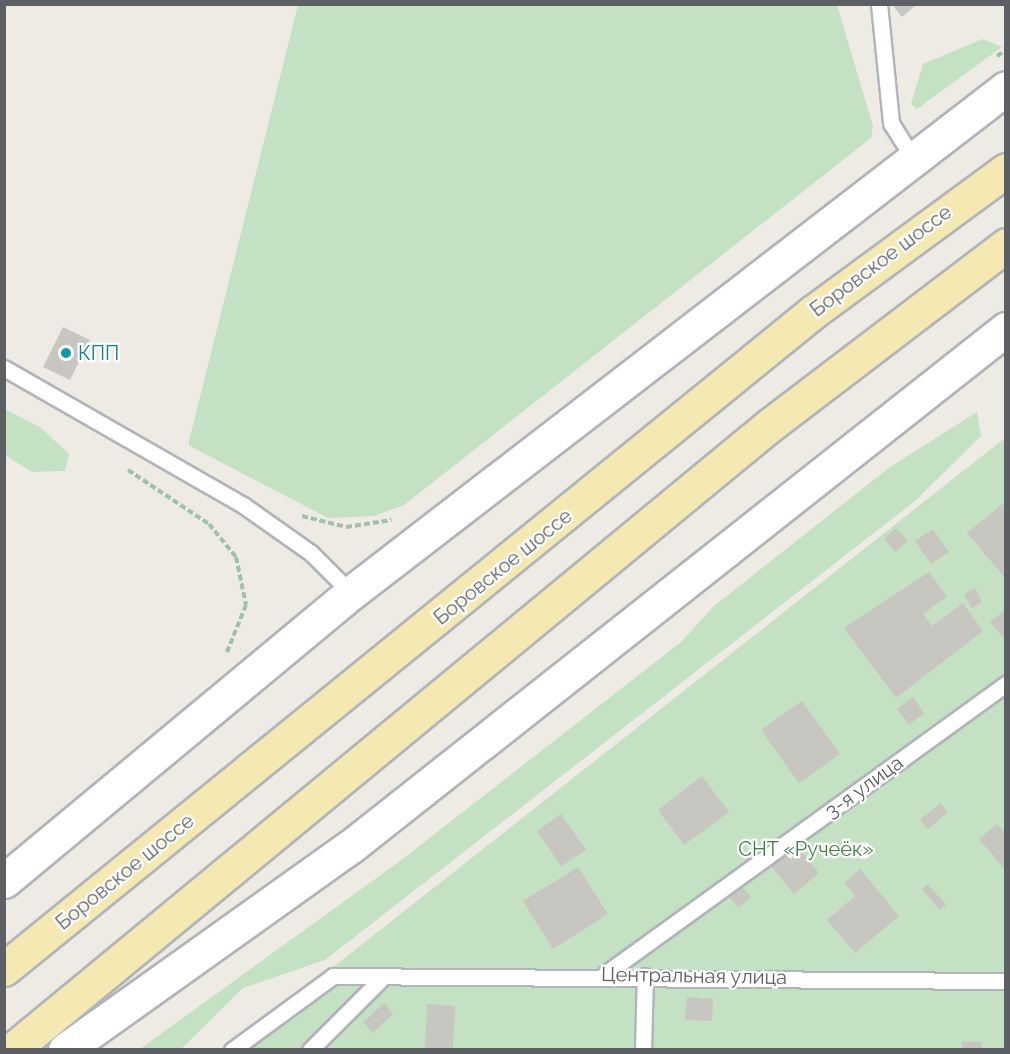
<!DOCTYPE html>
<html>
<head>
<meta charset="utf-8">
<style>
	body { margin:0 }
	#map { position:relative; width:1010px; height:1054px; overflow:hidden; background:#edebe4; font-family:Raleway,sans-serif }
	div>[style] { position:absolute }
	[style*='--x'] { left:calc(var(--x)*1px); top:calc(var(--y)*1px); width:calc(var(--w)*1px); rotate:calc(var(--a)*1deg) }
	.green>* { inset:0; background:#c4e1c4 }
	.building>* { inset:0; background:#c8c6c1 }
	.path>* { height:4px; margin-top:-2px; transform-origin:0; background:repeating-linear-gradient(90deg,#9ec1a8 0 6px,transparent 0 9px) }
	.roads { filter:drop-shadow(2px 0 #b1b4b8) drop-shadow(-2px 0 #b1b4b8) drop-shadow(0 2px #b1b4b8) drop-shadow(0 -2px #b1b4b8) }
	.lane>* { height:15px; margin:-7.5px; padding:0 7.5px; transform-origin:7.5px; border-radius:7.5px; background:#fff }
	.secondary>* { height:33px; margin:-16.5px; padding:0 16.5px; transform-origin:16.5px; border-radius:16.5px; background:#fff }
	.primary>* { height:33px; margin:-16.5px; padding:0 16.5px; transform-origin:16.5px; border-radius:16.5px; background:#f4e9b2 }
	.dots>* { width:16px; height:16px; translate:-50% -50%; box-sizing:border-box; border:3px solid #fff; border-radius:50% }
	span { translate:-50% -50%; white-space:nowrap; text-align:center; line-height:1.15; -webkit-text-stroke:4.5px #fff; paint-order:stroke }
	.street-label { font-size:20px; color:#5c5f63 }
	.culture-label { font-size:20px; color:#0d838f }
	.left { translate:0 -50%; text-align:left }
	.park-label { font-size:20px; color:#407e43 }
	.frame { position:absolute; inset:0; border:6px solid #5c5f63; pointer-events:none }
</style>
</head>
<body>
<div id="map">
	<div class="green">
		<div style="clip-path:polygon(298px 5px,837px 5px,873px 126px,871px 138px,404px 505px,374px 516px,328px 518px,188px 445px)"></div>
		<div style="clip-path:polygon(983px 39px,1002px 47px,917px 109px,911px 104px,923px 64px)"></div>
		<div style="clip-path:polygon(5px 409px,40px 427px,69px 454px,65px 471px,32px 472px,5px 455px)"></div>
		<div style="clip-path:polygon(977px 412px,981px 436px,915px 501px,325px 960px,243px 988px,181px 1049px,140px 1049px,400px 861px,681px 642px,714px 606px,890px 467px)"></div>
		<div style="clip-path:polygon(1005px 438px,1005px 1049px,229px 1049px)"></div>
	</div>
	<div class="building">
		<div style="clip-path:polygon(892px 4px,917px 4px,902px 17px)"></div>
		<div style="clip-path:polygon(63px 327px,90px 340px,70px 380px,43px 367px)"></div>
		<div style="clip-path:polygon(1006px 501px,1006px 579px,967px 533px)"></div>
		<div style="clip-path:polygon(896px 528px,908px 541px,895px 552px,884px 539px)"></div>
		<div style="clip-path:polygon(933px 529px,949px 552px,931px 564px,915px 541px)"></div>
		<div style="clip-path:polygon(929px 572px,947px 596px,923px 614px,932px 626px,963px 603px,983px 631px,896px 698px,844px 628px)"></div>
		<div style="clip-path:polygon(975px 588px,982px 602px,972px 608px,964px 594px)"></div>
		<div style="clip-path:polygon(1006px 609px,1006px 641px,990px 622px)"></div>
		<div style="clip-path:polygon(913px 697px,924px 713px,909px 725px,897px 709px)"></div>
		<div style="clip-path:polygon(802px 701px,840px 754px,799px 783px,761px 730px)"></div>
		<div style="clip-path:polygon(702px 776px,729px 812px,684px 845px,658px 810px)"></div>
		<div style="clip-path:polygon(941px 803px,948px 812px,928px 829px,920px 820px)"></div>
		<div style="clip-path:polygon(561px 814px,586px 850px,561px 866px,537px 831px)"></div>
		<div style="clip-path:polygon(997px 824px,1006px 834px,1006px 871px,979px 839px)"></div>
		<div style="clip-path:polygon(796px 845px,819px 873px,794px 894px,771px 866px)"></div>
		<div style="clip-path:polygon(578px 867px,608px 914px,553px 949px,523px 901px)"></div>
		<div style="clip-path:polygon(860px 869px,899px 916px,855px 953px,827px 920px,855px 896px,844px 883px)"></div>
		<div style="clip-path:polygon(928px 884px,946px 905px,940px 910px,922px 889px)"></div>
		<div style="clip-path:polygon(742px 887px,751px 897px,738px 908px,730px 898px)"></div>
		<div style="clip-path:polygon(687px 997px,713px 999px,712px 1021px,685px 1020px)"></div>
		<div style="clip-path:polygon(384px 1003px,393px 1014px,373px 1033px,363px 1022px)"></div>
		<div style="clip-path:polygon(427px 1004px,455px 1006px,453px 1050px,425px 1050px)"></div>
		<div style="clip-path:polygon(962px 1041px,982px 1042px,982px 1050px,962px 1050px)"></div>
	</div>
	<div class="path">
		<div style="--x:997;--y:56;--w:11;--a:-34"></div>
		<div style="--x:128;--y:470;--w:97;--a:33.7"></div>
		<div style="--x:209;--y:524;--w:43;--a:50.7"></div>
		<div style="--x:236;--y:557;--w:49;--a:78.2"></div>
		<div style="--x:246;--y:605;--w:51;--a:112"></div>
		<div style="--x:302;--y:516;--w:45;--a:14"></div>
		<div style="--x:346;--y:527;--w:46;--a:-8.8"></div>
	</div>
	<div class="roads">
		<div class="lane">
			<div style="--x:879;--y:4;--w:120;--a:84.2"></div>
			<div style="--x:891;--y:123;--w:39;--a:58"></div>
			<div style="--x:4;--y:368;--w:275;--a:29.8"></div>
			<div style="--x:243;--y:505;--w:83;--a:35.2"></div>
			<div style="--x:311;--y:553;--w:57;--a:45"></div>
			<div style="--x:605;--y:974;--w:495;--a:-35.9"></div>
			<div style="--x:232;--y:1050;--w:125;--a:-36.2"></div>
			<div style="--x:333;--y:976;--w:673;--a:0.43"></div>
			<div style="--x:310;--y:1050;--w:103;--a:-45"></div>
			<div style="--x:643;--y:1050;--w:74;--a:-88.5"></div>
		</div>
		<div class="secondary">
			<div style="--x:4;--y:881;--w:451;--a:-39.7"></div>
			<div style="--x:351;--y:593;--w:827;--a:-37.63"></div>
			<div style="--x:65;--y:1050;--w:350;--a:-35.5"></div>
			<div style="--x:350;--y:847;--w:836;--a:-38.3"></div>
		</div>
		<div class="primary">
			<div style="--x:4;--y:969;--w:1042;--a:-39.08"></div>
			<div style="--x:813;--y:312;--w:240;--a:-36.3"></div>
			<div style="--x:12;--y:1050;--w:982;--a:-39.51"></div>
			<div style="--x:770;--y:425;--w:297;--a:-37.3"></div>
		</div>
	</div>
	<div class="dots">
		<div style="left:66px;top:353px;background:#0f9aa8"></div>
	</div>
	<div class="street-label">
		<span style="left:881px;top:261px;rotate:-37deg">Боровское шоссе</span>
		<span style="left:503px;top:567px;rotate:-39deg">Боровское шоссе</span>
		<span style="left:864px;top:787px;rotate:-36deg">3-я улица</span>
		<span style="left:125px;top:872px;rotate:-39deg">Боровское шоссе</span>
		<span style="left:694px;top:976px;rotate:1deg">Центральная улица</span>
	</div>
	<div class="culture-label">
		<span class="left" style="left:78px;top:353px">КПП</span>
	</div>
	<div class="park-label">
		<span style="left:806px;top:849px">СНТ «Ручеёк»</span>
	</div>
	<div class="frame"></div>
</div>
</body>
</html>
